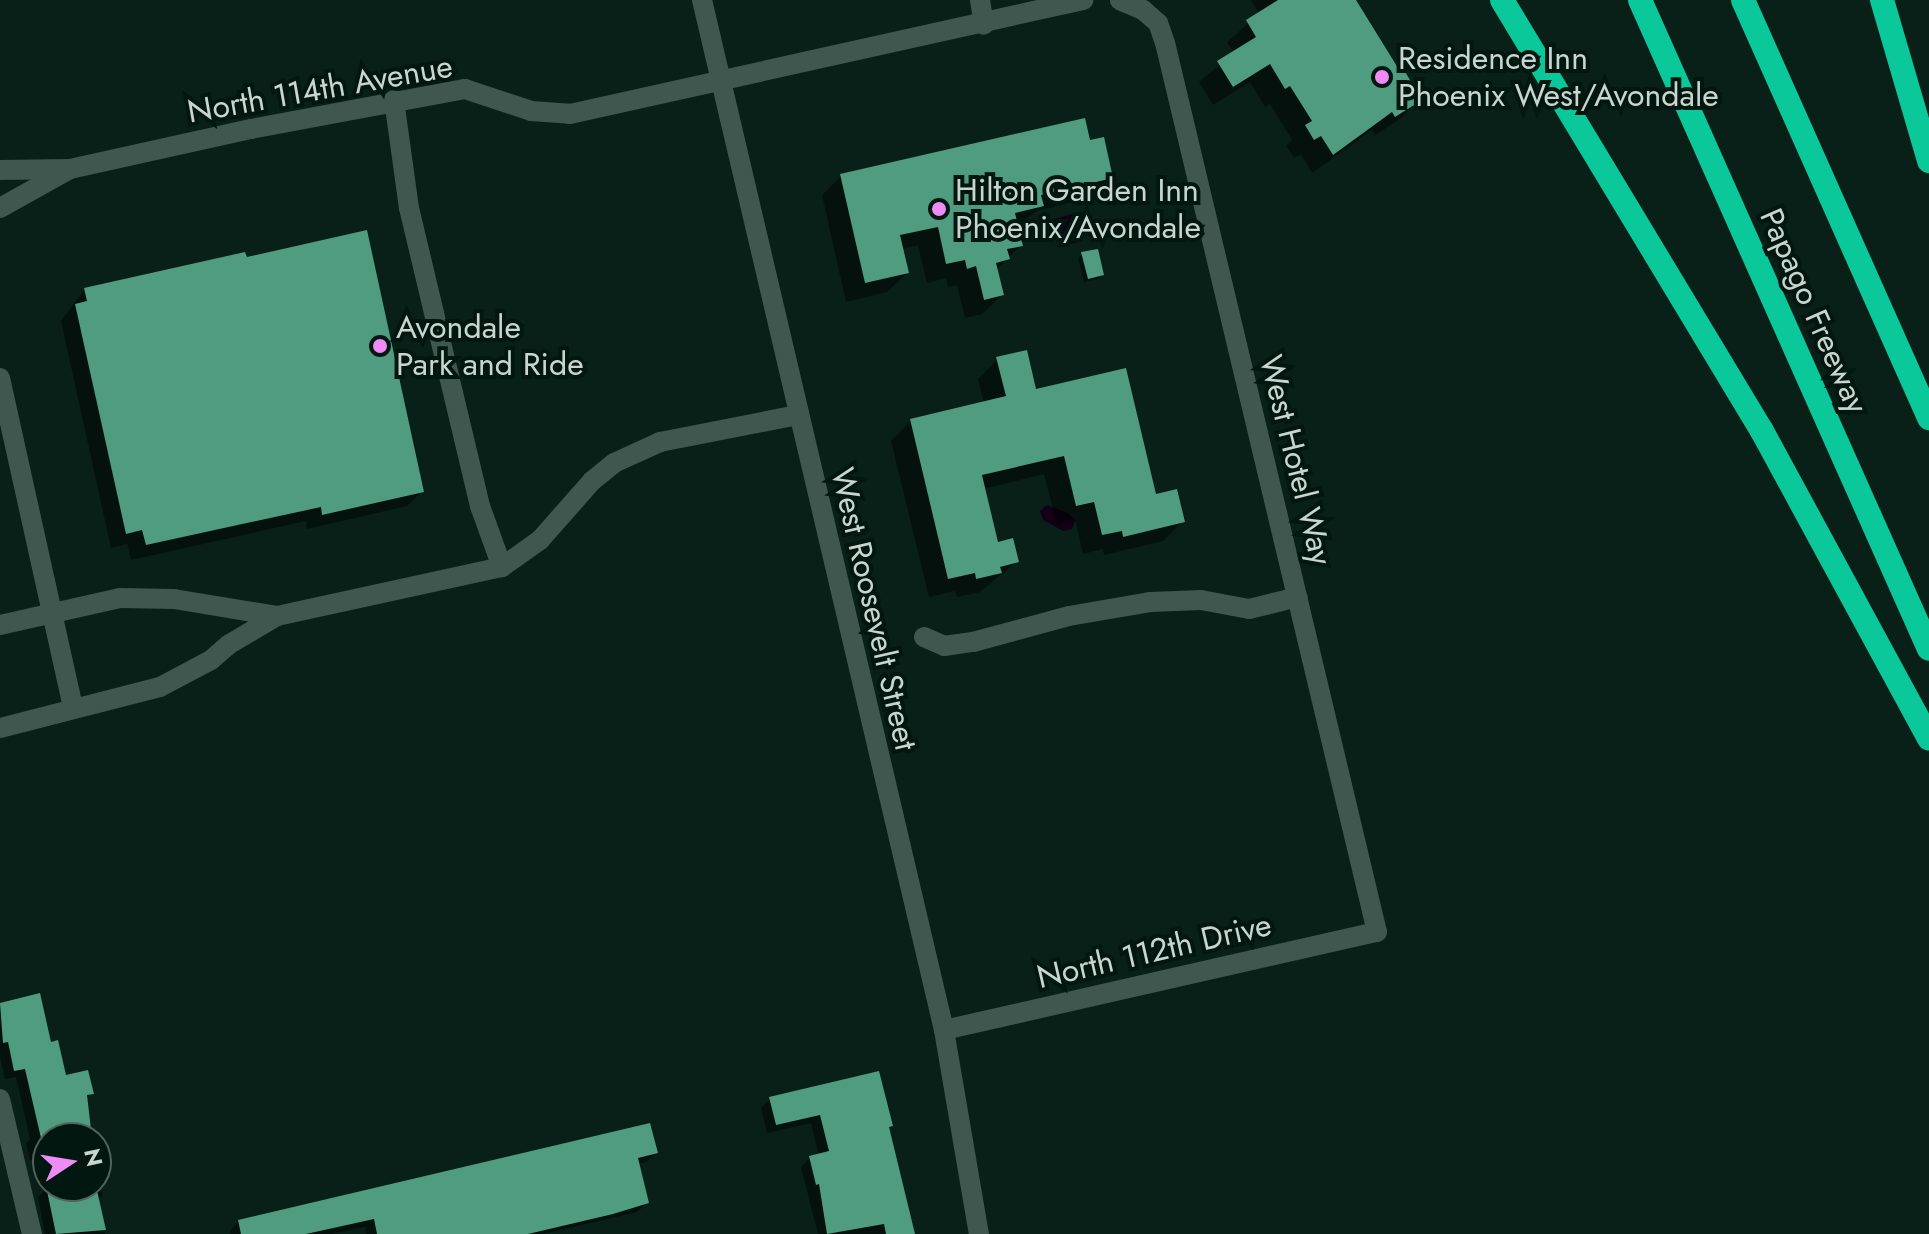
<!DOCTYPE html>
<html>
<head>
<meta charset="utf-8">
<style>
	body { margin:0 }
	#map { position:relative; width:1929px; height:1234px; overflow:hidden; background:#092018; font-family:Jost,sans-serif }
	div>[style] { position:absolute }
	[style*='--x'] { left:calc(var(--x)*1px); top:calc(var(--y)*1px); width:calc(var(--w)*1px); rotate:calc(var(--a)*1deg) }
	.water>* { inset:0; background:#140016 }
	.shadow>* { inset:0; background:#0007 }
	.building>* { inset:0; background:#509c81 }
	.minor>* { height:20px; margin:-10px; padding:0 10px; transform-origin:10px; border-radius:10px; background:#3f574e }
	.highway>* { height:24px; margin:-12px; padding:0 12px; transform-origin:12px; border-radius:12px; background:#0ac899 }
	.dots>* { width:22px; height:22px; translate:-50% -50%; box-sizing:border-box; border:4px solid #02170f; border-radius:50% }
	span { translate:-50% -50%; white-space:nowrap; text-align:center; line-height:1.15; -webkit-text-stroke:8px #02170f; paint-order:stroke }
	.poi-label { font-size:32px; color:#c9d6d0 }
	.left { translate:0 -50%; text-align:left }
	.street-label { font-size:32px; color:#c9d6d0 }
	.north { position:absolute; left:32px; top:1122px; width:80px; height:80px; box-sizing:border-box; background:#02170f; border:2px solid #52635c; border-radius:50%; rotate:78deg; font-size:22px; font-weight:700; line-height:32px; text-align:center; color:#c9d6d0 }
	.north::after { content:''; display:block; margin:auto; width:28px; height:36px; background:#f08bf6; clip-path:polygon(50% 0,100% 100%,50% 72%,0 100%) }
</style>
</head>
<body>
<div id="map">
	<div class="water">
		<div style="clip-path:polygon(1076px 213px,1083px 241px,1061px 246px,1054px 219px)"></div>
		<div style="clip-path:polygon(1047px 505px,1069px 514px,1075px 520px,1072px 529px,1063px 531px,1043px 520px,1040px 511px)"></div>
	</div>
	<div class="shadow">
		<div style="clip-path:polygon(1251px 0,1354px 0,1397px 70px,1420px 99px,1400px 119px,1375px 135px,1372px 130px,1312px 173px,1301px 154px,1294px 158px,1286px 146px,1292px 140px,1270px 104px,1265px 107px,1250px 82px,1213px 105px,1199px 82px,1234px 53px,1227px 42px,1259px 14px)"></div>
		<div style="clip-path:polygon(1088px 143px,1111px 178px,1092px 198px,1038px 210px,1017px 226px,1021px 245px,996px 270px,1002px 295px,982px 314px,965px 318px,957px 285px,948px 287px,946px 278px,927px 283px,918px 245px,901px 249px,907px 273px,887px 292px,846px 302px,822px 195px,841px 176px)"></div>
		<div style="clip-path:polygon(1082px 254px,1102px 275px,1098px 279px,1084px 282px,1078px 258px)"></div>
		<div style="clip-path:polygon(85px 289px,422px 491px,407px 506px,307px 529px,306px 521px,131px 560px,127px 544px,111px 548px,61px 321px)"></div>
		<div style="clip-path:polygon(998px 359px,1183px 521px,1163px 541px,1104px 555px,1103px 549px,1083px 554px,1075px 520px,1057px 525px,1044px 474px,983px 489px,997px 544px,1017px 561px,980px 592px,957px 597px,955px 591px,929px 597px,891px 441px,911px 421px,984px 403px,978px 379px)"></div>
		<div style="clip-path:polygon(38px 996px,50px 1044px,64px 1078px,91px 1093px,86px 1099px,90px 1138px,48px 1138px,48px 1186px,96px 1186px,96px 1158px,102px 1157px,106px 1177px,100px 1183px,102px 1196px,97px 1201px,105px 1234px,45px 1234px,38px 1197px,45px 1190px,38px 1158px,30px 1160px,26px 1143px,30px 1139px,16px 1077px,5px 1079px,0 1057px,0 1005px)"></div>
		<div style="clip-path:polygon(770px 1099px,891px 1126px,887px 1129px,913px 1234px,818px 1234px,801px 1167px,810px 1158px,819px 1156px,811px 1123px,767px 1133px,761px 1108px)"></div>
		<div style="clip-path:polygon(655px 1153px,646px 1162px,637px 1164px,647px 1203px,637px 1212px,543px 1234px,366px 1234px,365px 1227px,332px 1234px,230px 1234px,230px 1231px,239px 1221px)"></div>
	</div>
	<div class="building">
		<div style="clip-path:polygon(1278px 0,1356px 0,1398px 68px,1401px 65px,1422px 100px,1395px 117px,1392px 112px,1333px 155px,1321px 136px,1314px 140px,1305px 125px,1312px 121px,1290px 86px,1285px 89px,1270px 64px,1233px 87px,1217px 61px,1256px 37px,1246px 20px)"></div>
		<div style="clip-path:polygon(1085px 118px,1090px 140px,1104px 137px,1113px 178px,1041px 195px,1044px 206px,1015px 213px,1023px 246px,1007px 249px,1010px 259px,996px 263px,1004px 295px,984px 300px,976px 266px,967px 269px,965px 260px,946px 264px,938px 227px,900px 235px,909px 273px,865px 283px,840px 174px)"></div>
		<div style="clip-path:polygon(367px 230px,424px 492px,322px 515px,321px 507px,146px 545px,142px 530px,126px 534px,75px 304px,87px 301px,84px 288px,245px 252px,247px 257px)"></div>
		<div style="clip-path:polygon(1098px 249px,1104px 275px,1088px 279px,1081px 252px)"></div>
		<div style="clip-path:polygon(1027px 350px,1036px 389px,1126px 368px,1156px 494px,1177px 489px,1185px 522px,1123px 537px,1122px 531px,1102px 535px,1094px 502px,1076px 506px,1064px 456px,982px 475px,998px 542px,1013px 538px,1019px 562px,1000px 567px,1002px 573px,976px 579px,975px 573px,948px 579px,910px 419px,1006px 396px,996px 357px)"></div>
		<div style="clip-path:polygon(40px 993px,51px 1042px,58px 1040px,66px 1075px,88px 1070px,94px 1094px,87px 1095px,92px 1138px,41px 1138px,25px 1069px,14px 1071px,8px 1042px,3px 1043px,0 1003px)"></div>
		<div style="clip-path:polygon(879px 1071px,893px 1126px,889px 1127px,915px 1234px,886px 1234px,884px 1224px,827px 1234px,819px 1184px,816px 1185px,809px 1156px,829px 1151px,820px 1115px,776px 1125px,769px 1097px)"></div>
		<div style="clip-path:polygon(650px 1123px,658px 1153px,638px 1158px,649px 1203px,613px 1214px,528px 1234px,377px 1234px,374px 1219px,306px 1234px,241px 1234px,238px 1220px)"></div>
		<div style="clip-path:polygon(46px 1186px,96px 1186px,106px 1230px,56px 1234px)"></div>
	</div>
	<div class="minor">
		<div style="--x:702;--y:0;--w:1058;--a:76.78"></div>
		<div style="--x:944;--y:1030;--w:207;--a:80.3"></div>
		<div style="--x:980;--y:0;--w:25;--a:81"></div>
		<div style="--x:394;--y:100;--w:109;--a:82.1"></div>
		<div style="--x:409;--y:208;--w:306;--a:76.6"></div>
		<div style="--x:480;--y:506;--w:65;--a:70.2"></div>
		<div style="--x:0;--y:170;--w:70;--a:-0.8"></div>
		<div style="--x:70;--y:169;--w:185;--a:-12.5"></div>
		<div style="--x:251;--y:129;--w:218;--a:-10.6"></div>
		<div style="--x:465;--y:89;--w:70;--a:18.4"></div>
		<div style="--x:531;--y:111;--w:39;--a:4"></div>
		<div style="--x:570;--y:114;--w:526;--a:-12.53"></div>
		<div style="--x:0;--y:208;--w:80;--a:-29.1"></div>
		<div style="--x:0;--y:378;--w:337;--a:77.5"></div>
		<div style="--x:0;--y:625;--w:123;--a:-12.7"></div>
		<div style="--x:120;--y:598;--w:54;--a:1.1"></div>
		<div style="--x:174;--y:599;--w:104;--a:9.4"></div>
		<div style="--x:924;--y:637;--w:22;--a:24"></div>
		<div style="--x:944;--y:646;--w:29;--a:-8"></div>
		<div style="--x:973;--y:642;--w:99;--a:-15.2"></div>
		<div style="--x:1069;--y:616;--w:82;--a:-9.8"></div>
		<div style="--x:1150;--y:602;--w:51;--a:-2.2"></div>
		<div style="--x:1201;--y:600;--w:49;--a:10.6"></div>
		<div style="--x:1249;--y:609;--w:50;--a:-13.8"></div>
		<div style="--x:0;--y:728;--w:165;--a:-14.4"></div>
		<div style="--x:160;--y:687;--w:58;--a:-27.9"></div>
		<div style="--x:211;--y:660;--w:23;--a:-41"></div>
		<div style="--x:228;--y:645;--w:57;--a:-30.6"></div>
		<div style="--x:277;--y:616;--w:230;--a:-12.3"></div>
		<div style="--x:502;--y:567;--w:47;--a:-35.4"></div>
		<div style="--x:540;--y:540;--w:79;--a:-48.6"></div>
		<div style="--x:592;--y:481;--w:28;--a:-39"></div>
		<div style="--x:614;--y:463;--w:51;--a:-24.5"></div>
		<div style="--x:660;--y:442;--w:141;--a:-11.1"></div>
		<div style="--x:944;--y:1030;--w:444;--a:-12.8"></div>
		<div style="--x:1377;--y:932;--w:914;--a:-103.41"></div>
		<div style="--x:1165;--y:43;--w:21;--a:-109"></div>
		<div style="--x:1158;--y:23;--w:20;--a:-139"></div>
		<div style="--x:1143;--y:10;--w:25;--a:-157"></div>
		<div style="--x:0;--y:1099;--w:139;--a:76.7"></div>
	</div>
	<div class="highway">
		<div style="--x:1502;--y:0;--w:503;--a:58.9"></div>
		<div style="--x:1762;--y:431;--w:350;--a:61.5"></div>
		<div style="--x:1640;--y:0;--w:710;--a:66"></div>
		<div style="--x:1743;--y:0;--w:458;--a:66"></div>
		<div style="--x:1882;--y:0;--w:168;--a:73.7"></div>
	</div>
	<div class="dots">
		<div style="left:1382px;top:77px;background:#f08bf6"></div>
		<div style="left:939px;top:209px;background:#f08bf6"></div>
		<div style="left:380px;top:346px;background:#f08bf6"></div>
	</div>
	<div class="poi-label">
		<span class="left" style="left:1398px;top:77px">Residence Inn<br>Phoenix West/Avondale</span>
		<span class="left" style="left:955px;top:209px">Hilton Garden Inn<br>Phoenix/Avondale</span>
		<span class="left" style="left:396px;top:346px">Avondale<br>Park and Ride</span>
	</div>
	<div class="street-label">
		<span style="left:320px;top:89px;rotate:-10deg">North 114th Avenue</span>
		<span style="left:1814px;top:311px;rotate:66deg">Papago Freeway</span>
		<span style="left:1296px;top:460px;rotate:76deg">West Hotel Way</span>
		<span style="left:874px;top:609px;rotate:77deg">West Roosevelt Street</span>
		<span style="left:1154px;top:951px;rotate:-13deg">North 112th Drive</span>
	</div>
	<div class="north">N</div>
</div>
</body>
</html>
